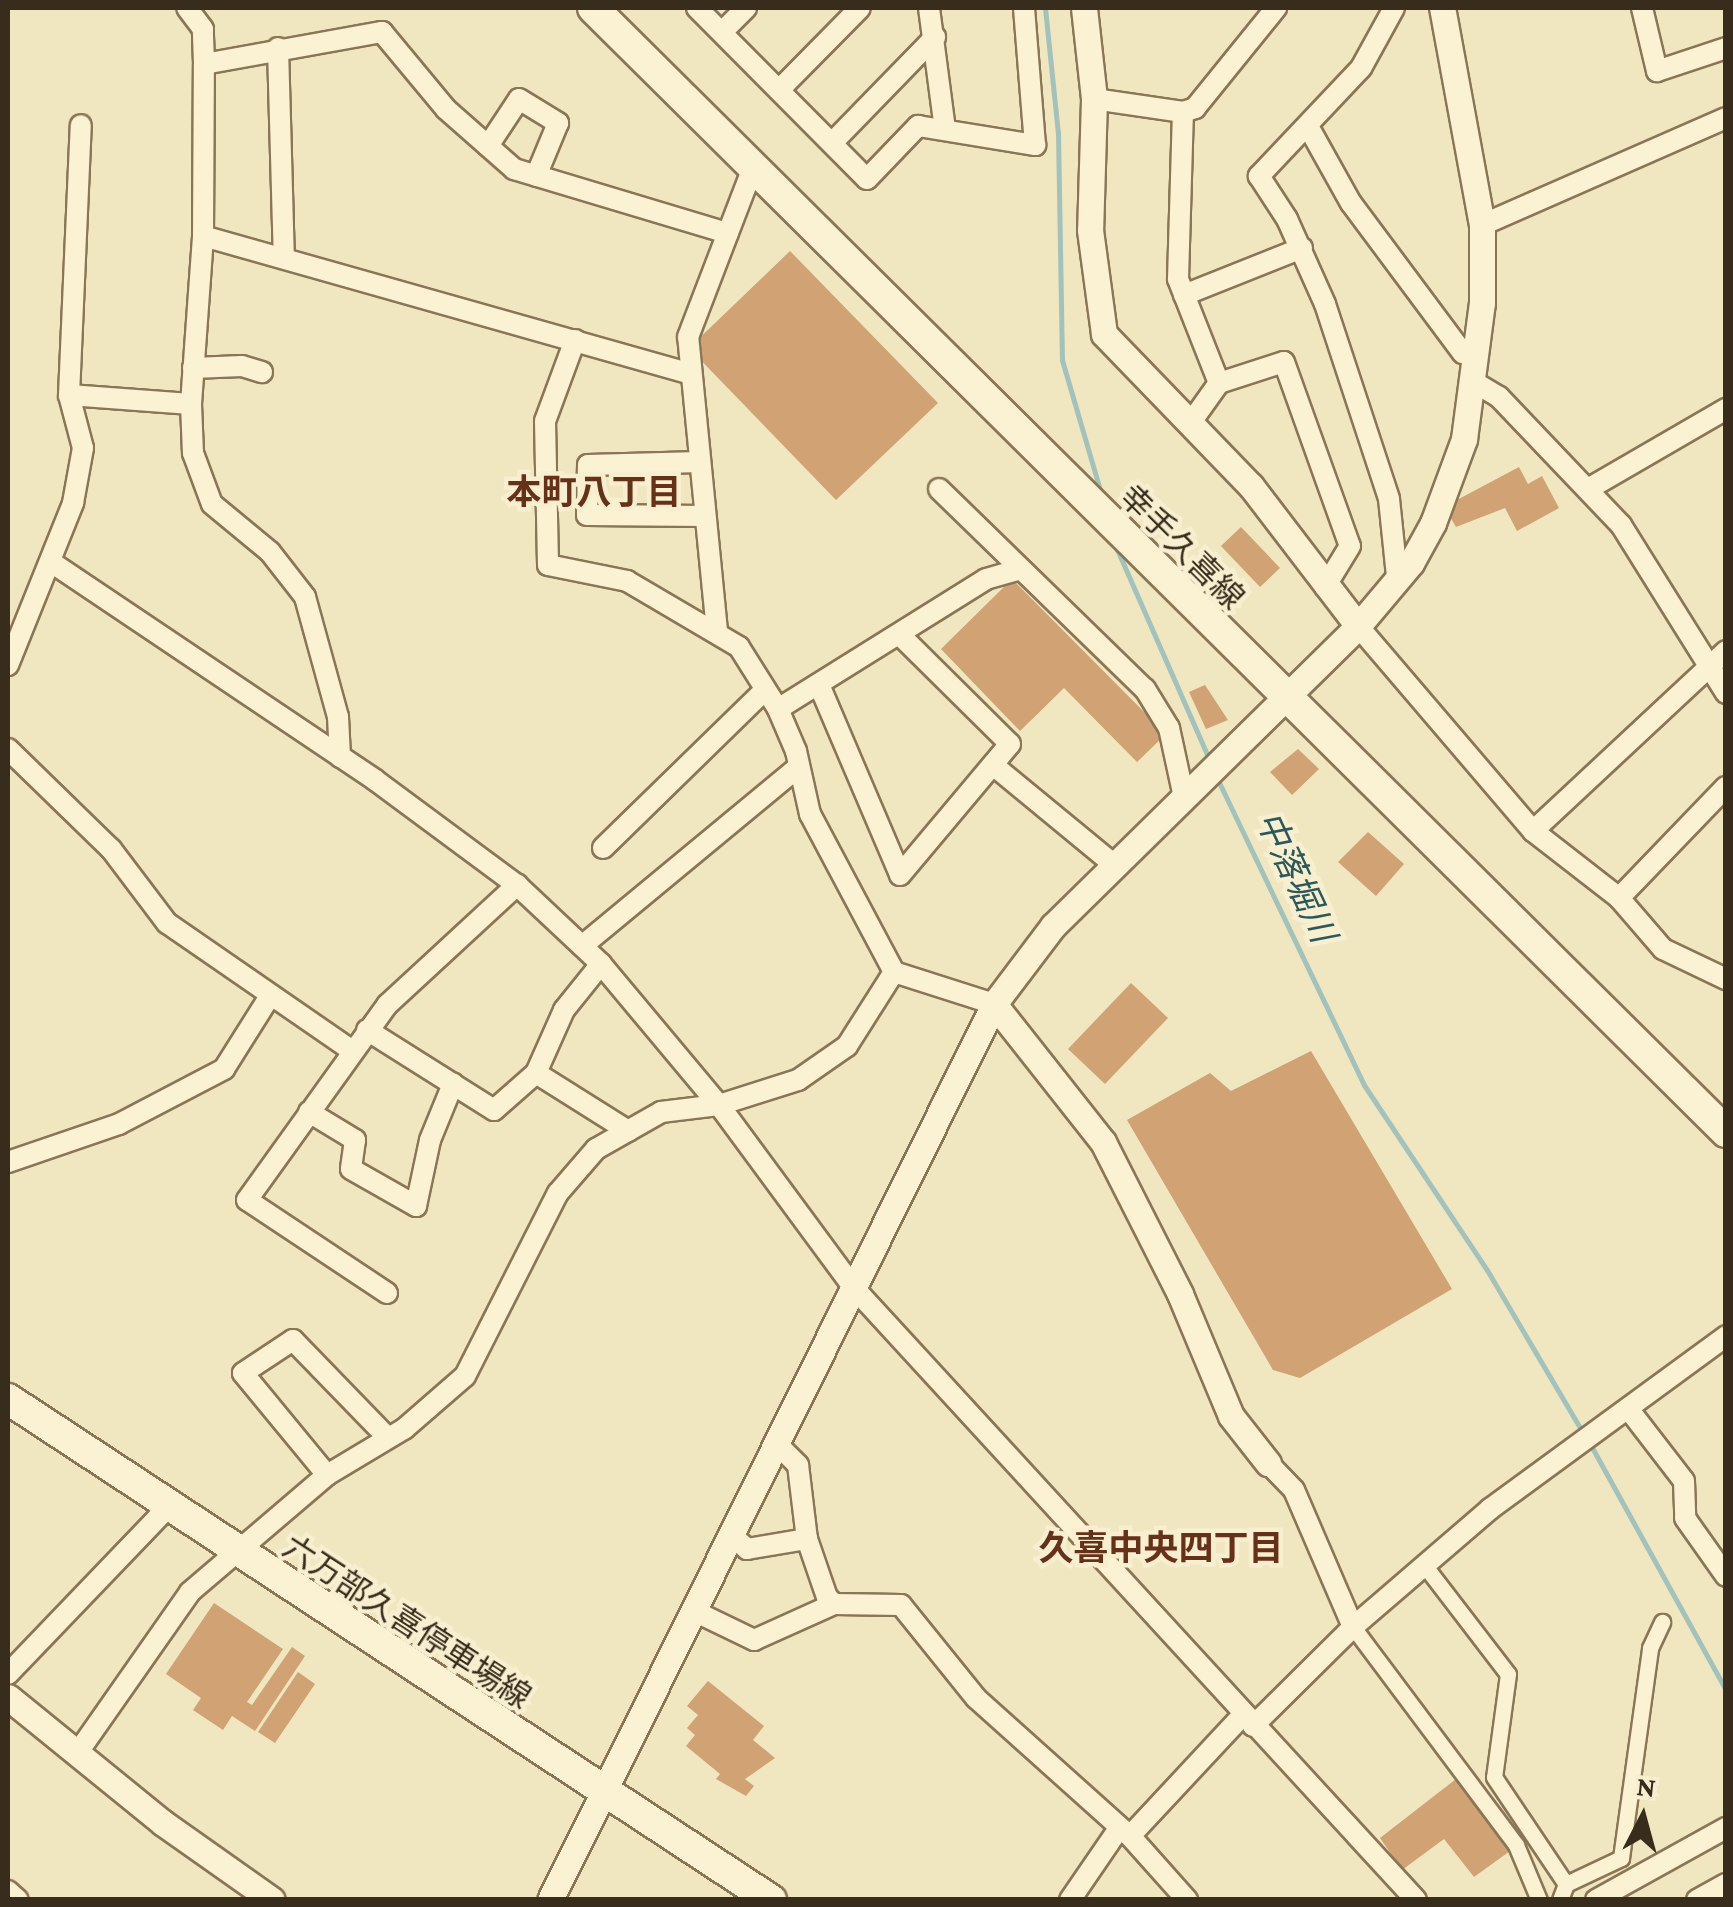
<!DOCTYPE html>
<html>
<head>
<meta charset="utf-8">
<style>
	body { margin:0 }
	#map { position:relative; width:1733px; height:1907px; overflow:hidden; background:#f0e6c0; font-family:"Crimson Pro","Noto Sans JP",serif }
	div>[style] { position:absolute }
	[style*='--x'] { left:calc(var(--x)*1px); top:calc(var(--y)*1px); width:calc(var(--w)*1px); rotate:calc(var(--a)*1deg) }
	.stream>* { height:5px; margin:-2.5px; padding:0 2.5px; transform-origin:2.5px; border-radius:2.5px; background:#a3c2bb }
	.building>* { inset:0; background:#d0a274 }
	.roads { filter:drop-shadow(2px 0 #8a7657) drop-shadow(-2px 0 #8a7657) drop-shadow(0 2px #8a7657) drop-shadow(0 -2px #8a7657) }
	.pedestrian>* { height:15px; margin:-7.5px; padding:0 7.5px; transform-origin:7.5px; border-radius:7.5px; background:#faf2d3 }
	.minor>* { height:20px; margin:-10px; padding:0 10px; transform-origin:10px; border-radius:10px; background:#faf2d3 }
	.tertiary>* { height:25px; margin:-12.5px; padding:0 12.5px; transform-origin:12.5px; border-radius:12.5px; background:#faf2d3 }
	.secondary>* { height:30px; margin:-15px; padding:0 15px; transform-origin:15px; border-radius:15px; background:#faf2d3 }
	span { translate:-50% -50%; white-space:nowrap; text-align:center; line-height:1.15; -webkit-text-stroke:9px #f7efd0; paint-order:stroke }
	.street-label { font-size:32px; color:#382c1c }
	.neighbourhood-label { font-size:35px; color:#673119; font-weight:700 }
	.water-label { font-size:35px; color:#2b5859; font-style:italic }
	.frame { position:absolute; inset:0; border:10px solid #382c1c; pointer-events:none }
	.north { position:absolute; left:1593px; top:1767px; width:100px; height:100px; -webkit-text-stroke:8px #f7efd0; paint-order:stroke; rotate:6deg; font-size:28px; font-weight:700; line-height:40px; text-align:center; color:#382c1c }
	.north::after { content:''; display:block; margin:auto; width:35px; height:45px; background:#382c1c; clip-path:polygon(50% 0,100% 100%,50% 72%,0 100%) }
</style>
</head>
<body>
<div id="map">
	<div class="stream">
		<div style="--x:1045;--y:8;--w:126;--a:84.1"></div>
		<div style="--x:1058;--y:133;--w:227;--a:89"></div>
		<div style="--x:1062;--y:360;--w:139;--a:73.7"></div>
		<div style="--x:1116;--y:547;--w:234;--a:66.3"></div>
		<div style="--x:1216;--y:776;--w:343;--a:64.4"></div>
		<div style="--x:1364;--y:1085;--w:222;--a:56.4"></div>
		<div style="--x:1487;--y:1270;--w:189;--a:59.5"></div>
		<div style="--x:1589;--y:1442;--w:283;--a:61.1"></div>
	</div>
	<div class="building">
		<div style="clip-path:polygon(790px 251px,938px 403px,836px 500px,689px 348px)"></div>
		<div style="clip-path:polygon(1519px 467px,1528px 484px,1542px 476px,1559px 508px,1517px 531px,1505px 508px,1456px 527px,1449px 515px,1455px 501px)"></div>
		<div style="clip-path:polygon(1241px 527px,1280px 568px,1260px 587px,1221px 546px)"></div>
		<div style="clip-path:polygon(1012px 579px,1166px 734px,1137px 762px,1064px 688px,1020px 731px,941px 649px)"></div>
		<div style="clip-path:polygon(1205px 685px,1228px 720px,1206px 729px,1189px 692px)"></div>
		<div style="clip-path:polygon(1298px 749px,1319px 769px,1292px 795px,1270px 772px)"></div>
		<div style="clip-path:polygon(1368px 832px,1404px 864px,1376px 896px,1338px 862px)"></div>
		<div style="clip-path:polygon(1131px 983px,1168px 1018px,1105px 1084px,1068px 1049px)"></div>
		<div style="clip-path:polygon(1311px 1051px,1452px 1289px,1300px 1378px,1273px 1370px,1127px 1120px,1210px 1073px,1231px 1091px)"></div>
		<div style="clip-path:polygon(214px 1603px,283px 1649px,247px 1702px,252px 1705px,292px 1647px,305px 1656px,255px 1731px,232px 1716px,223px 1730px,193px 1710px,201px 1698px,166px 1674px)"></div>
		<div style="clip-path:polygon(298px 1672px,315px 1684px,275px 1743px,258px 1732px)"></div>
		<div style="clip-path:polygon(708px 1681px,764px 1726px,753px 1740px,775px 1758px,745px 1779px,754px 1786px,746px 1796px,716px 1779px,720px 1774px,686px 1746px,695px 1735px,687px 1728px,698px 1715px,687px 1706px)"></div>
		<div style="clip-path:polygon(1456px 1779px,1510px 1851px,1474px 1877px,1444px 1839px,1402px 1870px,1380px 1838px)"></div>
	</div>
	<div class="roads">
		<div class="pedestrian">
			<div style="--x:1425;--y:1566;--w:136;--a:52.5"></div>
			<div style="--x:1508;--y:1674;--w:104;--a:97.7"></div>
			<div style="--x:1494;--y:1777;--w:129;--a:56.1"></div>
			<div style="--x:1566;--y:1884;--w:17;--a:111"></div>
			<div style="--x:1353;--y:1627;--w:272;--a:53.2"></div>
			<div style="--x:1516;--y:1845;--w:60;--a:67.3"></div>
			<div style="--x:1566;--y:1884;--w:61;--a:-25.3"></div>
			<div style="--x:1621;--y:1858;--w:212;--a:-82.1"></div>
			<div style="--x:1650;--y:1648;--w:29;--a:-65"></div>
		</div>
		<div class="minor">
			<div style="--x:697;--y:8;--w:241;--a:45.2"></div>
			<div style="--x:867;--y:179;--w:74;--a:-46.1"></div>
			<div style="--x:918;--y:126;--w:119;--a:9.2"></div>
			<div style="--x:1035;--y:145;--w:137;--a:-94.6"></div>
			<div style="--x:929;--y:8;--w:123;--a:82.5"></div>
			<div style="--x:1394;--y:8;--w:68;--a:118.8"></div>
			<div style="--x:1361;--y:68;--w:149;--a:133.4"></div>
			<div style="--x:1259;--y:176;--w:51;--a:56.9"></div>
			<div style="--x:1287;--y:219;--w:93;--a:65.9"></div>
			<div style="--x:1325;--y:304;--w:205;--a:71.8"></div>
			<div style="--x:1389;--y:499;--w:77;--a:84.1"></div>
			<div style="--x:1642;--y:8;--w:65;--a:76.6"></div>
			<div style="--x:1657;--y:71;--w:73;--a:-18.4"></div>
			<div style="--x:722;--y:32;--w:34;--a:-45"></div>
			<div style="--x:278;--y:48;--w:210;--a:88.4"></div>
			<div style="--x:204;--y:64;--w:181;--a:-10.2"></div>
			<div style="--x:382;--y:32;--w:100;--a:50.3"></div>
			<div style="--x:446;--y:109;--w:91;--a:41.4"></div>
			<div style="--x:514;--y:169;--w:223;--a:16.7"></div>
			<div style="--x:779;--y:90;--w:115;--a:-45.4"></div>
			<div style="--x:1094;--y:99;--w:90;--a:8.3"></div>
			<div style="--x:1309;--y:128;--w:86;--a:60.8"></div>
			<div style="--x:1351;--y:203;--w:187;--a:53.3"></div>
			<div style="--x:1463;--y:353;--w:14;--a:8"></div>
			<div style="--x:832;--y:143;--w:148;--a:-45.8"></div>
			<div style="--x:488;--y:146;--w:56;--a:-56.6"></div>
			<div style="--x:519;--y:99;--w:46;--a:31.6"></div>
			<div style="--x:558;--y:123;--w:57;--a:112.5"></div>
			<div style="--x:1482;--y:225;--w:266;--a:-23.7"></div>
			<div style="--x:203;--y:236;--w:507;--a:15.79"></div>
			<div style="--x:1184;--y:295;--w:127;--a:-21.7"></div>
			<div style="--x:575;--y:340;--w:86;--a:110.3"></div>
			<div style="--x:545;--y:421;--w:144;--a:88.8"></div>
			<div style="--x:548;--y:565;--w:81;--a:11.4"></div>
			<div style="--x:627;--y:581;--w:130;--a:30.5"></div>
			<div style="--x:739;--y:647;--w:73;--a:57.8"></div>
			<div style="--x:778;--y:709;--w:46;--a:66.8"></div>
			<div style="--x:796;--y:751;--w:65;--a:77.5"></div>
			<div style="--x:810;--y:814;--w:179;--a:62"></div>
			<div style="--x:894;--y:972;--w:105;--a:17.7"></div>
			<div style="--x:193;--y:368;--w:49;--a:-2.3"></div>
			<div style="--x:242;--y:366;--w:21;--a:17"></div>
			<div style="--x:1474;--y:382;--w:29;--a:31"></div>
			<div style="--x:1499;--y:397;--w:177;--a:46.4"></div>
			<div style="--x:1621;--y:525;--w:198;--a:58"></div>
			<div style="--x:1219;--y:383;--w:112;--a:-111.5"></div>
			<div style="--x:1178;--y:279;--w:167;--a:-88.3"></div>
			<div style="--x:1183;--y:112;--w:13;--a:-18"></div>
			<div style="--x:1195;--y:108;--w:129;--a:-51"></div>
			<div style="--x:69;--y:395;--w:122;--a:4.2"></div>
			<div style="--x:191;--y:404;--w:168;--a:-85.9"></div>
			<div style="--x:203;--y:236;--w:172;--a:-89.7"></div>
			<div style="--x:204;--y:64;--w:35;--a:-92"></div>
			<div style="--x:203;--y:29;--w:26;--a:-127"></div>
			<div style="--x:191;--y:404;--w:49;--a:87.7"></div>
			<div style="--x:193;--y:453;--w:54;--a:69.6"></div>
			<div style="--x:212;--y:504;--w:75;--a:39.6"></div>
			<div style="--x:270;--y:552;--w:57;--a:52.1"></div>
			<div style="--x:305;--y:597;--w:124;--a:74.6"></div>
			<div style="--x:338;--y:717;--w:40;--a:87.1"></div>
			<div style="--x:1189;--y:425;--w:52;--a:-54.5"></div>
			<div style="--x:1219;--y:383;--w:68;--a:-17.9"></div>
			<div style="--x:1284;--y:362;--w:195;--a:70.3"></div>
			<div style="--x:1350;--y:546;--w:48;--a:121.4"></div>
			<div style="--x:700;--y:462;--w:112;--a:178.5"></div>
			<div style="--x:588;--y:465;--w:50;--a:91.1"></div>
			<div style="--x:587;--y:515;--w:118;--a:0.5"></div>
			<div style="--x:939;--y:489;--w:287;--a:44.2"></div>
			<div style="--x:1145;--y:689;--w:46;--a:58.4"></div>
			<div style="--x:1169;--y:728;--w:66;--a:77.8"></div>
			<div style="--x:1588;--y:489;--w:160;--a:-30.1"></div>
			<div style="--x:51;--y:562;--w:391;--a:33.9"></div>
			<div style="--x:375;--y:780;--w:177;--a:36.5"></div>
			<div style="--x:517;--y:885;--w:115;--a:43.2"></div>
			<div style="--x:601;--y:964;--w:184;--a:50.1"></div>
			<div style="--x:719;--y:1105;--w:227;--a:53.6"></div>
			<div style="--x:854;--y:1288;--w:831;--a:47.44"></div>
			<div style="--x:1358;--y:626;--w:270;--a:49.5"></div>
			<div style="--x:1533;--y:831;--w:109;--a:37.9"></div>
			<div style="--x:1619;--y:898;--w:67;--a:49.2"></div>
			<div style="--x:1663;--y:949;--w:70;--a:25.5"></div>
			<div style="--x:717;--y:631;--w:295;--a:-95.6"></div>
			<div style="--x:688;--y:337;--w:181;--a:-69"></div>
			<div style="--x:8;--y:665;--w:175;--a:-68.1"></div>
			<div style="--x:73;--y:503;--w:56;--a:-79.7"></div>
			<div style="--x:83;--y:448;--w:55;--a:-104.8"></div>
			<div style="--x:69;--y:395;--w:270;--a:-87.5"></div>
			<div style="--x:820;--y:687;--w:204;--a:66.9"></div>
			<div style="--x:900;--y:875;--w:171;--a:-50"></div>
			<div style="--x:1010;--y:744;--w:155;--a:-135.3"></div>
			<div style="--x:778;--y:709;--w:245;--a:-32"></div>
			<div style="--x:986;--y:579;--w:35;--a:-16"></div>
			<div style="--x:8;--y:749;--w:144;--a:44.2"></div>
			<div style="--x:111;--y:849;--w:93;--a:52.9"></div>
			<div style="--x:167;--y:923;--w:224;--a:34.6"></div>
			<div style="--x:993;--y:765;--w:156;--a:39.5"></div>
			<div style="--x:1533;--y:831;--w:264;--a:-43"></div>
			<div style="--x:603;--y:848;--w:226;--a:-44.3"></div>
			<div style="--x:1619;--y:898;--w:154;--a:-46.1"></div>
			<div style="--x:582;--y:946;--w:278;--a:-39.6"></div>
			<div style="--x:367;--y:1030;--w:150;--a:32.2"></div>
			<div style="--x:494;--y:1110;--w:56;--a:-41.4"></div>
			<div style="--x:536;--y:1073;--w:69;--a:-66"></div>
			<div style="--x:564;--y:1010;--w:59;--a:-51.2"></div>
			<div style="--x:536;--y:1073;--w:109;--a:32.2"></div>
			<div style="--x:309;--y:1112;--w:54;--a:31.3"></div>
			<div style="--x:355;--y:1140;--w:29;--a:98"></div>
			<div style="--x:351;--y:1169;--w:75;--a:29.6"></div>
			<div style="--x:416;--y:1206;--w:67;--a:-78"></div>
			<div style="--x:430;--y:1140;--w:61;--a:-67.7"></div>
			<div style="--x:8;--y:1162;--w:117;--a:-18.9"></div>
			<div style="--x:119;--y:1124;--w:119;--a:-27.6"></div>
			<div style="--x:224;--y:1069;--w:83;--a:-57.8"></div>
			<div style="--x:387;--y:1293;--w:168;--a:-146.4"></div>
			<div style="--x:247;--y:1200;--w:241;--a:-54.3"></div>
			<div style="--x:388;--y:1004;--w:176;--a:-42.7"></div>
			<div style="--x:1630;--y:1411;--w:88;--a:52.4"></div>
			<div style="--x:1684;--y:1481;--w:37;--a:88"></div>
			<div style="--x:1685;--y:1518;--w:71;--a:54.7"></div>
			<div style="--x:775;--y:1442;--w:33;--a:45"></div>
			<div style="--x:798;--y:1465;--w:75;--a:83.1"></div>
			<div style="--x:807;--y:1539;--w:61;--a:71"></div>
			<div style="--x:827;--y:1597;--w:10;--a:45"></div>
			<div style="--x:834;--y:1604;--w:67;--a:0.9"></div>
			<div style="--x:901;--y:1605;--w:119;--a:51.1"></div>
			<div style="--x:976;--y:1698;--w:207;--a:41.9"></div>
			<div style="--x:1130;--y:1836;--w:86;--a:48.3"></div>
			<div style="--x:1268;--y:1463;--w:37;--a:46"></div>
			<div style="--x:1294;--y:1490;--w:149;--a:66.7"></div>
			<div style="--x:327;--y:1475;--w:132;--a:-129.5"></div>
			<div style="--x:243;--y:1373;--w:60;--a:-33.4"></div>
			<div style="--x:293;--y:1340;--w:136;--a:45.9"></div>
			<div style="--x:730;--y:1534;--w:23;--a:41"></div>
			<div style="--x:747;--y:1549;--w:61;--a:-9.5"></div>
			<div style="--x:692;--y:1610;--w:69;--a:25.8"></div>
			<div style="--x:754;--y:1640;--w:88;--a:-24.2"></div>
			<div style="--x:8;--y:1674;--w:230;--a:-46.2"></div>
			<div style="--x:1253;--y:1726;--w:141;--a:-44.7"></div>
			<div style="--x:1353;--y:1627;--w:181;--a:-40.7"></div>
			<div style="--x:1490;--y:1509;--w:293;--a:-36.2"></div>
			<div style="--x:76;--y:1755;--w:199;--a:-55"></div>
			<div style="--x:190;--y:1592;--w:180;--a:-40.5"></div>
			<div style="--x:327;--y:1475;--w:90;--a:-30.9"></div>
			<div style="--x:404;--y:1429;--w:81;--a:-41"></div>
			<div style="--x:465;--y:1376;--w:205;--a:-63.1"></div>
			<div style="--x:558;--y:1193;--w:58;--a:-49.2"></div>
			<div style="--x:596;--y:1149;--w:75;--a:-29.6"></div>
			<div style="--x:661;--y:1112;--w:58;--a:-6.9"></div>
			<div style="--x:719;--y:1105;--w:83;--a:-17.6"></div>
			<div style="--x:798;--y:1080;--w:60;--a:-34.8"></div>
			<div style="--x:847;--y:1046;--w:88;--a:-57.6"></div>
			<div style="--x:1130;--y:1836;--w:166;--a:-47"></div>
			<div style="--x:8;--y:1891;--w:13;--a:42"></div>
			<div style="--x:1070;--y:1900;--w:88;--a:-55.6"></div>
			<div style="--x:1596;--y:1900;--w:149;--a:-29"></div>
			<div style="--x:1697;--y:1900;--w:33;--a:-29"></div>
		</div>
		<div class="tertiary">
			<div style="--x:1084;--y:8;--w:92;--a:83.7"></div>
			<div style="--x:1094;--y:99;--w:131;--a:91.7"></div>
			<div style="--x:1090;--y:230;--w:105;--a:82.3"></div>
			<div style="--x:1104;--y:334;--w:211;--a:46"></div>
			<div style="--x:1251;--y:486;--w:176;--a:52.6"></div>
			<div style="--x:994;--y:1004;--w:176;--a:51.7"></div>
			<div style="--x:1103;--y:1142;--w:170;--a:63.1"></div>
			<div style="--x:1180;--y:1294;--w:132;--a:67.3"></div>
			<div style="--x:1231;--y:1416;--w:60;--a:51.8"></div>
			<div style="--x:8;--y:1697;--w:200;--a:39.1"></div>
			<div style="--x:163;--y:1823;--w:133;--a:35.2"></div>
			<div style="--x:550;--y:1900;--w:1000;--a:-63.64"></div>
			<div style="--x:994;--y:1004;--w:98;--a:-52.9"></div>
			<div style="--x:1053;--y:926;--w:428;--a:-44.5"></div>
			<div style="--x:1358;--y:626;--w:82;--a:-49.9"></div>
			<div style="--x:1411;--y:563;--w:46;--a:-61.2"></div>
			<div style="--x:1433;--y:523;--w:90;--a:-69.7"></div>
			<div style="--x:1464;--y:439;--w:137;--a:-82.5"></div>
			<div style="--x:1482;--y:303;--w:78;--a:-90"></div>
			<div style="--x:1482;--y:225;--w:221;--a:-100.4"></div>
		</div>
		<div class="secondary">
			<div style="--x:593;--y:8;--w:1596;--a:44.77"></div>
			<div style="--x:8;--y:1399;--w:913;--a:33.29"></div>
		</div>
	</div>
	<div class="street-label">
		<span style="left:1182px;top:547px;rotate:45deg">幸手久喜線</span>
		<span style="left:407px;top:1622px;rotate:33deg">六万部久喜停車場線</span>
	</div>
	<div class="neighbourhood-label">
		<span style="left:594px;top:493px">本町八丁目</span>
		<span style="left:1161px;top:1549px">久喜中央四丁目</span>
	</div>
	<div class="water-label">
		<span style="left:1295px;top:877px;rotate:65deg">中落堀川</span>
	</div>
	<div class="frame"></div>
	<div class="north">N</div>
</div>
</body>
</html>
